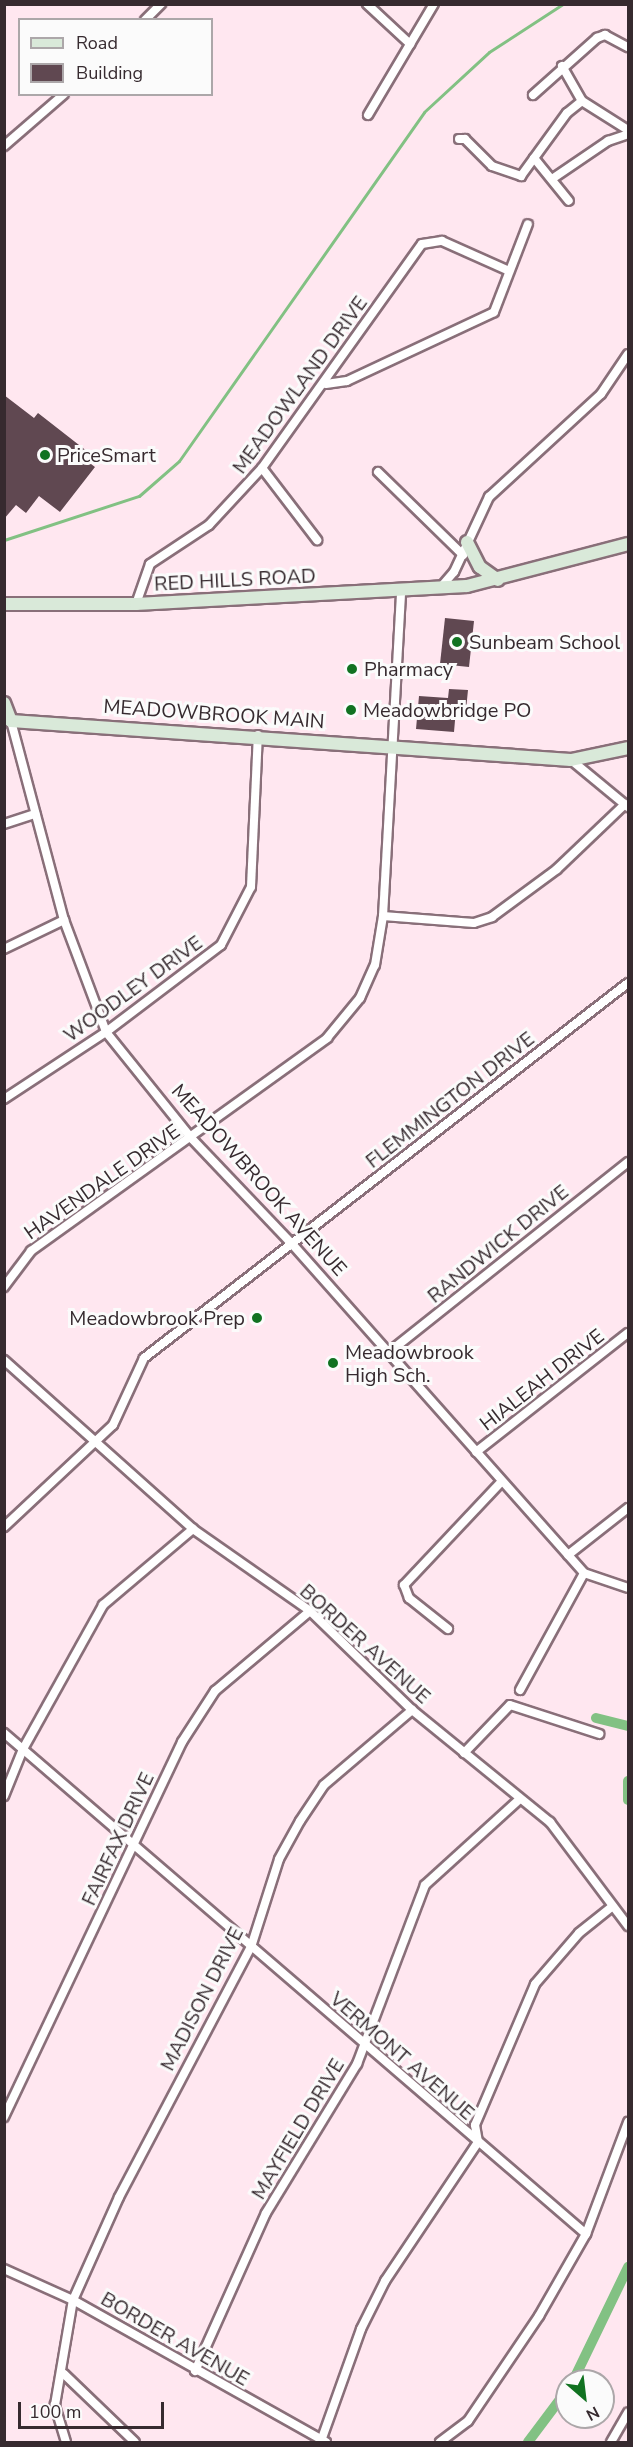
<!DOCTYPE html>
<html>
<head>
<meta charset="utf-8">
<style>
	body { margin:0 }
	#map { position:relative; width:633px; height:2447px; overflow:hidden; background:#ffe7f0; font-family:"Nunito Sans",sans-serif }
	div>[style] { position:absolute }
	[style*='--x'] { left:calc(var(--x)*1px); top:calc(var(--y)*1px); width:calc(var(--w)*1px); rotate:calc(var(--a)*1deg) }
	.stream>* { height:3px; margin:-1.5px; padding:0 1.5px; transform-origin:1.5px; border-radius:1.5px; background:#82c183 }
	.canal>* { height:10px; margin:-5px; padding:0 5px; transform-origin:5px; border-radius:5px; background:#82c183 }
	.building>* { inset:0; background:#604851 }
	.roads { filter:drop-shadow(2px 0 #896f79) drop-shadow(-2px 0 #896f79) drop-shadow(0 2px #896f79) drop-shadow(0 -2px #896f79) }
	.street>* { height:8px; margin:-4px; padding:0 4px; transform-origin:4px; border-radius:4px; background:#fff }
	.secondary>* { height:12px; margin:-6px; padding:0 6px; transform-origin:6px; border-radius:6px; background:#d9e9d9 }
	.dots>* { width:16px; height:16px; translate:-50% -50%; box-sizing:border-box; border:3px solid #fbfbfb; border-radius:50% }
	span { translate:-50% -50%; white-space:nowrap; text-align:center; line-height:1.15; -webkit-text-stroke:6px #fbfbfb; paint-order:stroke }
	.street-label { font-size:20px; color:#362a2f }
	.poi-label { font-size:20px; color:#362a2f }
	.left { translate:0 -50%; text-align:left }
	.right { translate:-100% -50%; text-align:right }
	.frame { position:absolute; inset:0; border:6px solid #362a2f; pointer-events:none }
	.legend { position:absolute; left:18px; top:18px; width:195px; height:78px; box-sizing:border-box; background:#fbfbfb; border:2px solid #aca7a9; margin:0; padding:8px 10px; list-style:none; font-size:18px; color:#362a2f }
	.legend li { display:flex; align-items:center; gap:12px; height:30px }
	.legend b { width:30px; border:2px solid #aca7a9 }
	.north { position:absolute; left:555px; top:2369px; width:60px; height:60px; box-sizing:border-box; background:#fbfbfb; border:2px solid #aca7a9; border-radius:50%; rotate:152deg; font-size:16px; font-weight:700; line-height:24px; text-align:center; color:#362a2f }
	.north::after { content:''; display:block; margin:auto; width:21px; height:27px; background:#117221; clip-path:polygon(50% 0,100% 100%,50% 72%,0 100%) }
	.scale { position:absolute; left:18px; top:2402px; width:146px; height:27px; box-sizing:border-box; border:3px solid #362a2f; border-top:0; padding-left:8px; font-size:18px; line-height:21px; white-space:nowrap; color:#362a2f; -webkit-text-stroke:4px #fbfbfb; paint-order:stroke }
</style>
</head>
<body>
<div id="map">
	<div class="stream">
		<div style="--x:4;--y:540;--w:142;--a:-18.1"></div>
		<div style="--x:139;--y:496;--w:53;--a:-41.2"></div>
		<div style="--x:179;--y:461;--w:426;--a:-54.9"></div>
		<div style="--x:424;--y:112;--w:88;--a:-42.7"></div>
		<div style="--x:489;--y:52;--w:88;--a:-33"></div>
	</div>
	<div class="canal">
		<div style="--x:596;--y:1718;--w:33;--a:14"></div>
		<div style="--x:628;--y:1781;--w:19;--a:90"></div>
		<div style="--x:573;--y:2381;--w:127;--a:-64.2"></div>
		<div style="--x:528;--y:2442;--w:65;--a:-53.1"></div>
	</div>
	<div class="building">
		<div style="clip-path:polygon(4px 395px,34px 418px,38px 413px,88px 452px,83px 458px,95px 467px,60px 512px,39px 496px,26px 513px,16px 505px,4px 519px)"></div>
		<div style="clip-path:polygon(445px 618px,474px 621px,469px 667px,440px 664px)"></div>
		<div style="clip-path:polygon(449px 689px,468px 690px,466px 710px,456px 709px,454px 732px,416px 729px,419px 696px,448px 698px)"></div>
	</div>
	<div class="roads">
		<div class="street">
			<div style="--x:367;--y:4;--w:59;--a:42.9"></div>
			<div style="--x:145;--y:20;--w:23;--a:-45"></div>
			<div style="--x:562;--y:66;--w:40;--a:60.3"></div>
			<div style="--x:533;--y:95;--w:86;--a:-41.7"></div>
			<div style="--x:597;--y:38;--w:9;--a:-21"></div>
			<div style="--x:605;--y:35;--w:26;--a:28"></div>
			<div style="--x:368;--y:115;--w:129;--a:-59.3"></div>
			<div style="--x:459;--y:139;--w:6;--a:0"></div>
			<div style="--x:465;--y:139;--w:38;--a:45"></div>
			<div style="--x:492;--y:166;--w:31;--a:19"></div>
			<div style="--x:521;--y:176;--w:78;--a:-53.9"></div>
			<div style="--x:567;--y:113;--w:19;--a:-39"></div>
			<div style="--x:582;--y:101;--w:54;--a:32.2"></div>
			<div style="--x:4;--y:146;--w:79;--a:-40.9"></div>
			<div style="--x:534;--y:158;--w:55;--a:50.9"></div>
			<div style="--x:552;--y:179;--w:68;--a:-34.2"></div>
			<div style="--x:608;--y:141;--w:21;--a:-19"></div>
			<div style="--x:326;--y:384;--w:21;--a:-8"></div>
			<div style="--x:347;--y:381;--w:162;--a:-25.1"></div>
			<div style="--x:494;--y:312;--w:94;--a:-68.9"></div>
			<div style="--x:262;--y:468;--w:91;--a:52.6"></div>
			<div style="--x:378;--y:472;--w:119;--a:44.3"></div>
			<div style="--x:440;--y:588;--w:21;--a:-49"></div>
			<div style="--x:454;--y:572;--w:83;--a:-65"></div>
			<div style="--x:489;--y:497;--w:152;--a:-42.6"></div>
			<div style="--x:601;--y:394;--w:48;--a:-56"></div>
			<div style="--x:136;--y:604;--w:42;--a:-70.7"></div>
			<div style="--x:150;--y:564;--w:71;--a:-33.5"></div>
			<div style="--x:209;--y:525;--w:78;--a:-47.1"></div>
			<div style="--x:262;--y:468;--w:275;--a:-54.5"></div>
			<div style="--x:422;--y:244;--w:20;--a:-9"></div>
			<div style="--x:442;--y:241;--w:73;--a:24.1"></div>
			<div style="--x:11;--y:721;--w:206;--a:75.1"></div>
			<div style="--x:64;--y:920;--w:120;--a:69.4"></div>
			<div style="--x:106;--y:1032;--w:137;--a:51.2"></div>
			<div style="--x:192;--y:1139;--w:146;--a:46.4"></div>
			<div style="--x:293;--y:1245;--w:438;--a:48.4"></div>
			<div style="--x:584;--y:1573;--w:46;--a:18.8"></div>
			<div style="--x:571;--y:760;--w:74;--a:39.5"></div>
			<div style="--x:4;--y:824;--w:33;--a:-18"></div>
			<div style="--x:383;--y:916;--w:91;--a:4.4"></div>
			<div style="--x:474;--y:923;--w:19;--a:-18"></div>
			<div style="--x:492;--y:917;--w:81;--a:-36.4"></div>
			<div style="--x:557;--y:869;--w:94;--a:-43.7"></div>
			<div style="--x:4;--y:949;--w:67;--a:-25.8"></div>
			<div style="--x:4;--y:1099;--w:122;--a:-33.3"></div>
			<div style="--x:106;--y:1032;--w:144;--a:-37.1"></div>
			<div style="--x:221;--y:945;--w:65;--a:-62.7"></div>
			<div style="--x:251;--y:887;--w:152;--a:-87.4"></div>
			<div style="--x:4;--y:1287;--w:45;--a:-53.1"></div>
			<div style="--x:31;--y:1251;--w:365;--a:-35.7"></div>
			<div style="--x:327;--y:1038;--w:52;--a:-50.5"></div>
			<div style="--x:360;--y:998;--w:36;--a:-66"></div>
			<div style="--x:375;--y:965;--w:50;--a:-80.7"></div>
			<div style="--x:383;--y:916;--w:324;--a:-86.8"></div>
			<div style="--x:388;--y:1353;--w:307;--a:-38.5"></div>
			<div style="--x:4;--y:1360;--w:254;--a:41.8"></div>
			<div style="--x:193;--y:1529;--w:143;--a:35"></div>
			<div style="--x:310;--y:1611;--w:142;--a:44.1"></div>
			<div style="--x:412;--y:1710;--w:178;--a:39.1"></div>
			<div style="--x:550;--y:1822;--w:130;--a:53.1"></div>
			<div style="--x:476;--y:1452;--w:193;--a:-38.1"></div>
			<div style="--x:4;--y:1527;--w:149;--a:-43.1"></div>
			<div style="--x:113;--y:1425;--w:74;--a:-65.2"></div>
			<div style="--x:144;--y:1358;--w:612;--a:-37.77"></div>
			<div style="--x:568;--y:1555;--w:76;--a:-38.1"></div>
			<div style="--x:448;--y:1629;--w:50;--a:-141.5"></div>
			<div style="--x:409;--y:1598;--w:14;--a:-111"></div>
			<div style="--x:404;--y:1585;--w:140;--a:-46.7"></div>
			<div style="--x:520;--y:1690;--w:133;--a:-61.3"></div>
			<div style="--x:4;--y:1733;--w:768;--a:40.72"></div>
			<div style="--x:464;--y:1753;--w:66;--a:-46.2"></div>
			<div style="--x:510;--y:1705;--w:94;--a:18"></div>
			<div style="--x:4;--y:1796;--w:51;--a:-68"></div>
			<div style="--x:23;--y:1749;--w:165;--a:-60.9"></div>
			<div style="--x:103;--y:1605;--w:118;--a:-40.2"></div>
			<div style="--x:4;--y:2117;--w:415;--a:-64.6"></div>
			<div style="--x:182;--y:1742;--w:61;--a:-57.1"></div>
			<div style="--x:215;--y:1691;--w:124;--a:-40.1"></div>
			<div style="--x:4;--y:2269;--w:76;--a:24.2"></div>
			<div style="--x:73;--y:2300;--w:290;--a:29.3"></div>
			<div style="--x:195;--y:2371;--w:173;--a:-65.8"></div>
			<div style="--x:266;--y:2213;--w:175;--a:-58.6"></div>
			<div style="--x:357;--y:2064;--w:191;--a:-69.2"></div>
			<div style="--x:425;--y:1885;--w:128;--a:-42.2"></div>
			<div style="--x:64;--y:2374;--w:98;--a:43.8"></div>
			<div style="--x:321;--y:2441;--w:119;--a:-70.3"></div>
			<div style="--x:361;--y:2329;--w:54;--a:-63.4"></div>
			<div style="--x:385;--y:2281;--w:167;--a:-56.2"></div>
			<div style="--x:478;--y:2142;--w:17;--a:-100"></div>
			<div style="--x:475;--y:2125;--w:153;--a:-66.9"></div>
			<div style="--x:535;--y:1984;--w:67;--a:-49.2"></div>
			<div style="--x:579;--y:1933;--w:43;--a:-38.5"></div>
			<div style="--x:66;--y:2442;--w:39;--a:-107"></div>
			<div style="--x:55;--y:2405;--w:107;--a:-80.3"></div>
			<div style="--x:73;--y:2300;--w:113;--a:-65.9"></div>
			<div style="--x:119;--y:2197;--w:283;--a:-62.2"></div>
			<div style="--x:251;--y:1947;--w:92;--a:-72.3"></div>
			<div style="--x:279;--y:1859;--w:43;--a:-61.1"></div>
			<div style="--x:300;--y:1821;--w:43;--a:-56.3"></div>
			<div style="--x:324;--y:1785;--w:116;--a:-40.4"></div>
			<div style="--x:440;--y:2442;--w:35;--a:-37"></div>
			<div style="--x:468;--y:2421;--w:127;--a:-55.9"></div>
			<div style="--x:539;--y:2316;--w:95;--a:-60.2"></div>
			<div style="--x:586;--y:2234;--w:120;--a:-69.4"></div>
			<div style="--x:611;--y:2442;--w:34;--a:-60"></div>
		</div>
		<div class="secondary">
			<div style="--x:467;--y:542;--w:28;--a:63"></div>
			<div style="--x:480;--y:567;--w:22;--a:36"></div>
			<div style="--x:4;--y:604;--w:132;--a:0"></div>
			<div style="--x:136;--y:604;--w:331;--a:-3.1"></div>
			<div style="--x:467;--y:586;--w:166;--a:-14.6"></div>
			<div style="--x:4;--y:703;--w:19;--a:69"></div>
			<div style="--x:11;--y:721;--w:561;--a:3.98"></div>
			<div style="--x:571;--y:760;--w:58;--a:-11.9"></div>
		</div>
	</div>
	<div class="dots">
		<div style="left:45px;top:455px;background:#117221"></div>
		<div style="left:457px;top:642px;background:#117221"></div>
		<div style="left:352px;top:669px;background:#117221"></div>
		<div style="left:351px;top:710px;background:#117221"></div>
		<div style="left:257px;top:1318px;background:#117221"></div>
		<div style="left:333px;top:1363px;background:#117221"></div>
	</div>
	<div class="street-label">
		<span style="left:300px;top:385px;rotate:-54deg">MEADOWLAND DRIVE</span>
		<span style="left:235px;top:580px;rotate:-3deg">RED HILLS ROAD</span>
		<span style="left:214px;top:714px;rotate:4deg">MEADOWBROOK MAIN</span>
		<span style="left:133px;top:989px;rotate:-36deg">WOODLEY DRIVE</span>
		<span style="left:450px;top:1100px;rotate:-38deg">FLEMMINGTON DRIVE</span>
		<span style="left:259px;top:1180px;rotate:48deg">MEADOWBROOK AVENUE</span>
		<span style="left:102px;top:1182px;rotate:-35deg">HAVENDALE DRIVE</span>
		<span style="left:498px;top:1244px;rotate:-39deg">RANDWICK DRIVE</span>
		<span style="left:542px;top:1380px;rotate:-38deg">HIALEAH DRIVE</span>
		<span style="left:365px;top:1644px;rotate:42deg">BORDER AVENUE</span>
		<span style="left:118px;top:1839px;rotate:-65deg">FAIRFAX DRIVE</span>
		<span style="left:202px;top:1999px;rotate:-63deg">MADISON DRIVE</span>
		<span style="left:402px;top:2056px;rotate:41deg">VERMONT AVENUE</span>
		<span style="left:298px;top:2129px;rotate:-59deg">MAYFIELD DRIVE</span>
		<span style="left:175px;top:2339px;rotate:30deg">BORDER AVENUE</span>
	</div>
	<div class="poi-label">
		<span class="left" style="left:57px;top:455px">PriceSmart</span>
		<span class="left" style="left:469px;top:642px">Sunbeam School</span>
		<span class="left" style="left:364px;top:669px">Pharmacy</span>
		<span class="left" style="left:363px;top:710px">Meadowbridge PO</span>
		<span class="right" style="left:245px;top:1318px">Meadowbrook Prep</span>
		<span class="left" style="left:345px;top:1364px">Meadowbrook<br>High Sch.</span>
	</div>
	<div class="frame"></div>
	<ul class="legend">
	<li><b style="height:8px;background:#d9e9d9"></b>Road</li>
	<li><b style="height:16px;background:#604851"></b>Building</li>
	</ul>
	<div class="north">N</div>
	<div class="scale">100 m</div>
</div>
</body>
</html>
